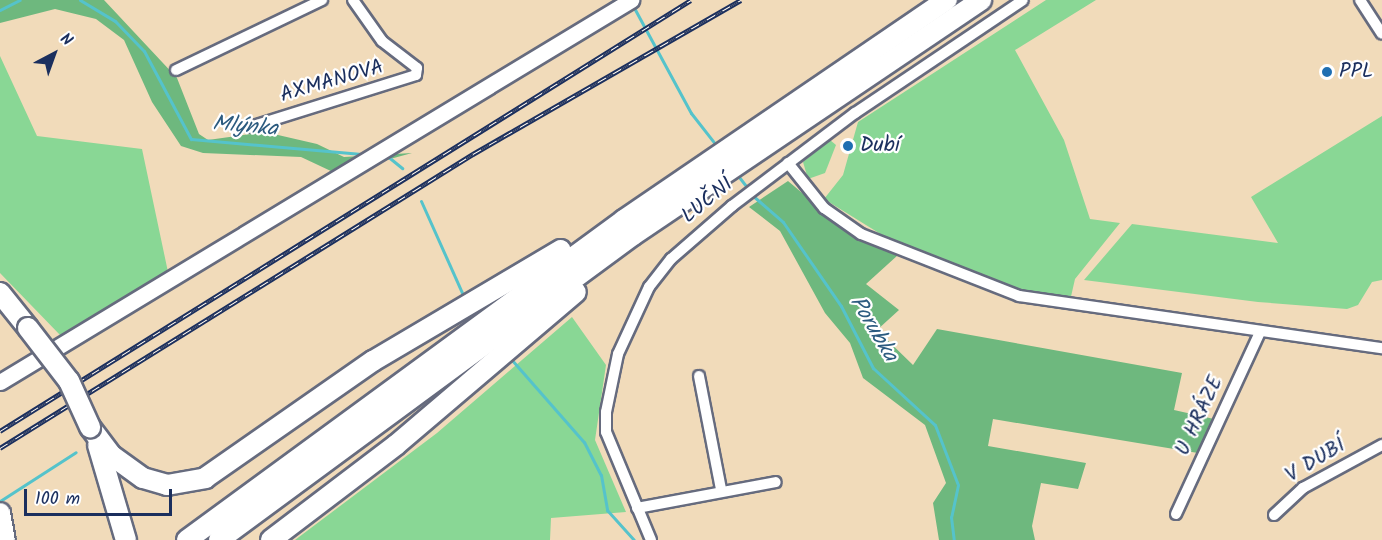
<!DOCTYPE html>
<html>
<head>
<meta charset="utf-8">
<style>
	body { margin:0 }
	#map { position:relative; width:1382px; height:540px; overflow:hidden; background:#f1dbba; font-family:Kalam,sans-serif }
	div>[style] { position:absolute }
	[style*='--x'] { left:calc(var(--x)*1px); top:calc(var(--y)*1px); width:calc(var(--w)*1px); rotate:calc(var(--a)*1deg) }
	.green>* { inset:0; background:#89d795 }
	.forest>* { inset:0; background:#6eb87e }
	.stream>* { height:3px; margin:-1.5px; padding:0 1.5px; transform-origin:1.5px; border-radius:1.5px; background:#55c3cb }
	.roads { filter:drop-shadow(2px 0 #666b7e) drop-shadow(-2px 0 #666b7e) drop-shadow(0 2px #666b7e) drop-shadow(0 -2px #666b7e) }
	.street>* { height:10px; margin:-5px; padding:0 5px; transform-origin:5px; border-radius:5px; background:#fff }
	.secondary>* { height:15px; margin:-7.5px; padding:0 7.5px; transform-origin:7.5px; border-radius:7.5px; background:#fff }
	.highway>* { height:20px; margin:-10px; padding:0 10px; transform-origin:10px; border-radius:10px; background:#fff }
	.rail>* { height:5px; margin-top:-2.5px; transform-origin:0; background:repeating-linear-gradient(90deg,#fff 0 9px,#1b2f5e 0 18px); box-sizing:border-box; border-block:2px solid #1b2f5e }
	.bridges { filter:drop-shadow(2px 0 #666b7e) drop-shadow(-2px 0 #666b7e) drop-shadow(0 2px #666b7e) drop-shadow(0 -2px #666b7e) }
	.highway-bridge>* { height:20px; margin:-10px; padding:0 10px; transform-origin:10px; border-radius:10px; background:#fff }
	.dots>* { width:16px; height:16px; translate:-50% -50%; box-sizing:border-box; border:3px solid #fff; border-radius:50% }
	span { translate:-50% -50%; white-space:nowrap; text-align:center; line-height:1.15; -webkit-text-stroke:4.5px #fff; paint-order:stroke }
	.poi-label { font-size:21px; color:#1b2f5e }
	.left { translate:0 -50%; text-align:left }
	.street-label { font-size:21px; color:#1b2f5e }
	.water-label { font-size:22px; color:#2c5b7f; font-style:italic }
	.north { position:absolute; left:24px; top:24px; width:60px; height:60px; -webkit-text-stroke:4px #fff; paint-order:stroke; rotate:41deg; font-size:16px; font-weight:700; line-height:24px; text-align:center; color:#1b2f5e }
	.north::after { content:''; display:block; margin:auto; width:21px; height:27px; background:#1b2f5e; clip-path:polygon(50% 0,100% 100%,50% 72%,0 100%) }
	.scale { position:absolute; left:24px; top:489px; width:148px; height:27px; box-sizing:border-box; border:3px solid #1b2f5e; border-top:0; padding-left:8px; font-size:18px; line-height:21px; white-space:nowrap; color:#1b2f5e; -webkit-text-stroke:4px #fff; paint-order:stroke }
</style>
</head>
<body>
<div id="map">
	<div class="green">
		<div style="clip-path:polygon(1046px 0,1096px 0,1015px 50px,1064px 140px,1090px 219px,1120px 223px,1075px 279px,1070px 301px,1013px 291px,895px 243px,824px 199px,843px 175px,858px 122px)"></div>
		<div style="clip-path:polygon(0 56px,37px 136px,142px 149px,168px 272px,60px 335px,0 273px)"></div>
		<div style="clip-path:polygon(1382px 116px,1382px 280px,1372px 282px,1358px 305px,1347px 309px,1258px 302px,1084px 280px,1132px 224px,1278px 243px,1251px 197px)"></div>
		<div style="clip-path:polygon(830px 140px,836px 145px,825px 173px,808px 179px,803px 162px)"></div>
		<div style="clip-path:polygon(572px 317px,606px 365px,595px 440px,626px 512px,551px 518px,550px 540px,295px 540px,437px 433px)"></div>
	</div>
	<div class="forest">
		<div style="clip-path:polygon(0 0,104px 0,177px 78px,199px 134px,208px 140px,265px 132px,317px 144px,344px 157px,412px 153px,361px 167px,350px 180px,301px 157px,203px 153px,181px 146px,152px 102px,124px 40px,96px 19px,55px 9px,0 23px)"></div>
		<div style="clip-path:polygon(788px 181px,853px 236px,898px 255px,866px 284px,899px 310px,877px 330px,913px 365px,937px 329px,1182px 373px,1174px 410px,1214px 419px,1198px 453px,993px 419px,988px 446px,1086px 463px,1078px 489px,1041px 483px,1032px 526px,1035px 540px,939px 540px,933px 503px,946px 483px,925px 425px,863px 378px,850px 343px,825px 313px,780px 231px,749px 207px)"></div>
	</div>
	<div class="stream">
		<div style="--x:80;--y:0;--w:41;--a:31"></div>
		<div style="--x:115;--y:21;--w:42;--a:46"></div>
		<div style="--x:144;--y:51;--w:100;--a:61.9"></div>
		<div style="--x:191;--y:139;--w:174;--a:5"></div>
		<div style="--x:632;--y:4;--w:124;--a:61.6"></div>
		<div style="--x:691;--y:113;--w:37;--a:52"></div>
		<div style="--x:0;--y:10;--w:22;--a:-27"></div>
		<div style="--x:386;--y:155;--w:21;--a:39"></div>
		<div style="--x:739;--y:177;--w:16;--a:52"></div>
		<div style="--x:752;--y:195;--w:41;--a:41.1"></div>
		<div style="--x:783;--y:222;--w:102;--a:55.4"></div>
		<div style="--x:841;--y:306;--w:70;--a:62.7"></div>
		<div style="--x:873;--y:368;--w:84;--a:42.6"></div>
		<div style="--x:935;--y:425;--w:64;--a:69"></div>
		<div style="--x:958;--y:485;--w:33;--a:102"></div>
		<div style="--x:951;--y:517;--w:23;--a:83"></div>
		<div style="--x:421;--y:201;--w:105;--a:65.9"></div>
		<div style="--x:511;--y:359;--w:111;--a:48.7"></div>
		<div style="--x:584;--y:442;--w:37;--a:63"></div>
		<div style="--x:601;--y:475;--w:36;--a:80"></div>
		<div style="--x:607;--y:510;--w:40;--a:48"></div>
		<div style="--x:0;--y:501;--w:90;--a:-32.8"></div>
	</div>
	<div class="roads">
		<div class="street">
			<div style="--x:1360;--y:0;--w:40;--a:57.1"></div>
			<div style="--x:176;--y:70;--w:162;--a:-25.6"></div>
			<div style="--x:250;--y:127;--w:174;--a:-17.4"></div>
			<div style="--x:416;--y:75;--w:7;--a:-82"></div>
			<div style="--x:417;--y:68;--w:44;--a:-142.4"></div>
			<div style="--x:382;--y:41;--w:50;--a:-125.3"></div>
			<div style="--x:788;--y:163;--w:58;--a:51.3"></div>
			<div style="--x:824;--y:208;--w:45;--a:35.1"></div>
			<div style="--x:861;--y:234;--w:170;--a:21.4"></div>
			<div style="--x:1019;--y:296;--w:367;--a:8.2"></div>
			<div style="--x:699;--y:376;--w:115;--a:79"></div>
			<div style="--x:637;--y:508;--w:141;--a:-10.6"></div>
			<div style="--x:1176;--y:514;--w:198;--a:-65.2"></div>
			<div style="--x:1274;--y:515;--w:40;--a:-43"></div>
			<div style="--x:1303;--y:488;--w:90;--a:-28.6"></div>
			<div style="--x:651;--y:540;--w:117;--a:-112.6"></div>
			<div style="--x:606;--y:432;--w:20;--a:-90"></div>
			<div style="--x:606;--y:412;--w:59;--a:-78.3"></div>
			<div style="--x:618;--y:354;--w:74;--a:-65.2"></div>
			<div style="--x:649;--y:287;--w:36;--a:-52"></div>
			<div style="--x:671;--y:259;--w:81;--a:-41"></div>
			<div style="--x:732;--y:206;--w:154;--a:-37.1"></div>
			<div style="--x:855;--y:113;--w:202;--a:-33.9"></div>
		</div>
		<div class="secondary">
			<div style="--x:0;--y:382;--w:738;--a:-31.19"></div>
		</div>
		<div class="highway">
			<div style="--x:0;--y:293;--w:45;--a:51.3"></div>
			<div style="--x:90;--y:427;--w:35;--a:53"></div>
			<div style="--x:111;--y:455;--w:39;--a:36"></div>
			<div style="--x:143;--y:478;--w:25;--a:16"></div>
			<div style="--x:167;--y:485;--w:39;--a:-10"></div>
			<div style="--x:205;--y:478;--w:205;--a:-34.9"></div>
			<div style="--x:373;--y:361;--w:218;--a:-30.6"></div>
			<div style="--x:98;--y:445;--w:99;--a:73.6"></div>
			<div style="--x:0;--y:513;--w:27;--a:80"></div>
			<div style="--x:187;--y:540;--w:542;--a:-36.21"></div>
			<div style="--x:624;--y:220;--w:391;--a:-34.3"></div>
			<div style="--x:219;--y:540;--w:514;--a:-36.38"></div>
			<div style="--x:633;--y:235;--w:420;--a:-34"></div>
			<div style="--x:271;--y:540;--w:157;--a:-37.2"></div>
			<div style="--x:396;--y:445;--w:236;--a:-40.4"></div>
		</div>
	</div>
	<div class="rail">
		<div style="--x:0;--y:431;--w:814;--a:-31.95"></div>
		<div style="--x:0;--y:448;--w:557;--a:-31.86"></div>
		<div style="--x:473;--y:154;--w:309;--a:-29.9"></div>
	</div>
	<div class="bridges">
		<div class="highway-bridge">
			<div style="--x:28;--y:328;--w:67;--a:52.3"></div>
			<div style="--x:69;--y:381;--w:51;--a:65.5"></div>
		</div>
	</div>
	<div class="dots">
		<div style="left:1327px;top:72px;background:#1f6fb2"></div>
		<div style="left:848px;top:146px;background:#1f6fb2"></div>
	</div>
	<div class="poi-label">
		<span class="left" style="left:1339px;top:72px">PPL</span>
		<span class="left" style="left:860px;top:146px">Dubí</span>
	</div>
	<div class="street-label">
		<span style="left:332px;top:82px;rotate:-16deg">AXMANOVA</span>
		<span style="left:708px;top:201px;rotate:-39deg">LUČNÍ</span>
		<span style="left:1200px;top:416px;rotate:-65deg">U HRÁZE</span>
		<span style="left:1316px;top:461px;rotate:-31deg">V DUBÍ</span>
	</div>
	<div class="water-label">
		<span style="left:245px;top:127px;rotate:5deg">Mlýnka</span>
		<span style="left:873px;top:329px;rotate:59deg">Porubka</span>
	</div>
	<div class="north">N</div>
	<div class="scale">100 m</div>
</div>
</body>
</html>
